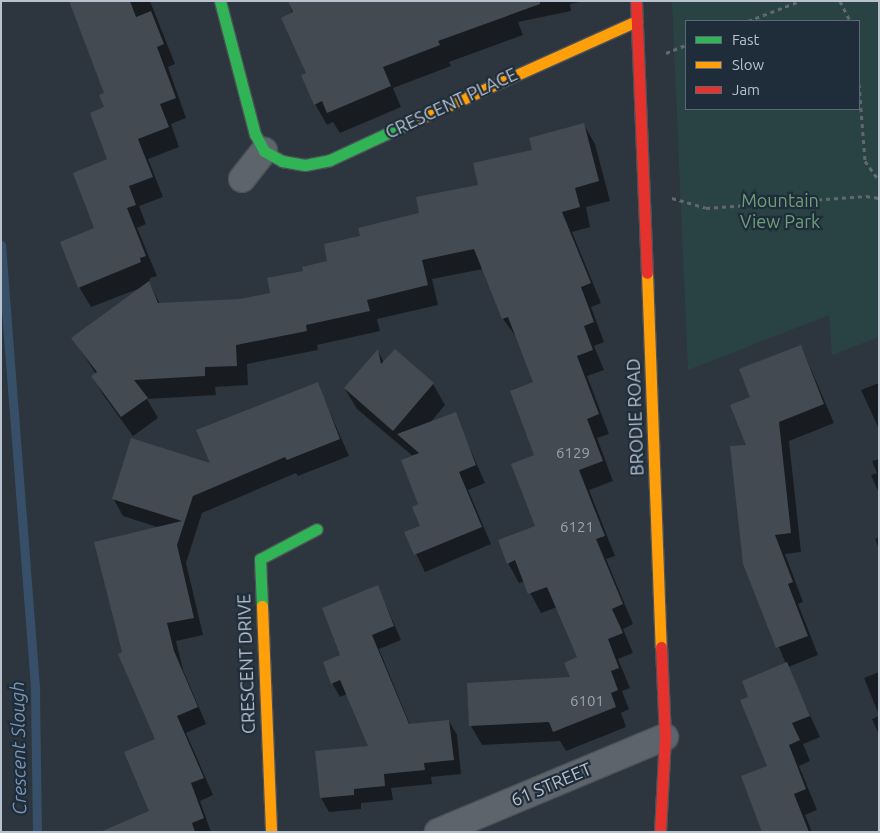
<!DOCTYPE html>
<html>
<head>
<meta charset="utf-8">
<style>
	body { margin:0 }
	#map { position:relative; width:880px; height:833px; overflow:hidden; background:#2d363e; font-family:Ubuntu,sans-serif }
	div>[style] { position:absolute }
	[style*='--x'] { left:calc(var(--x)*1px); top:calc(var(--y)*1px); width:calc(var(--w)*1px); rotate:calc(var(--a)*1deg) }
	.green>* { inset:0; background:#294345 }
	.shadow>* { inset:0; background:#0007 }
	.stream>* { height:9px; margin:-4.5px; padding:0 4.5px; transform-origin:4.5px; border-radius:4.5px; background:#384f69 }
	.building>* { inset:0; background:#434a51 }
	.path>* { height:3px; margin-top:-1.5px; transform-origin:0; background:repeating-linear-gradient(90deg,#61686e 0 4px,transparent 0 8px) }
	.roads { filter:drop-shadow(1px 0 #4c5258) drop-shadow(-1px 0 #4c5258) drop-shadow(0 1px #4c5258) drop-shadow(0 -1px #4c5258) }
	.street>* { height:26px; margin:-13px; padding:0 13px; transform-origin:13px; border-radius:13px; background:#5e646c }
	.fast>* { height:11px; margin:-5.5px; padding:0 5.5px; transform-origin:5.5px; border-radius:5.5px; background:#30b455 }
	.slow>* { height:11px; margin:-5.5px; padding:0 5.5px; transform-origin:5.5px; border-radius:5.5px; background:#ff9f0a }
	.jam>* { height:11px; margin:-5.5px; padding:0 5.5px; transform-origin:5.5px; border-radius:5.5px; background:#e5322d }
	span { translate:-50% -50%; white-space:nowrap; text-align:center; line-height:1.15; -webkit-text-stroke:4.5px #1f2c3a; paint-order:stroke }
	.number-label { font-size:15px; color:#9ba4af }
	.number-label span { -webkit-text-stroke-width:0 }
	.street-label { font-size:18px; color:#b8c2ce }
	.park-label { font-size:18px; color:#6ea076 }
	.water-label { font-size:19px; color:#7795b3; font-style:italic }
	.frame { position:absolute; inset:0; border:2px solid #b8c2ce; pointer-events:none }
	.legend { position:absolute; left:685px; top:20px; width:175px; height:90px; box-sizing:border-box; background:#1f2c3a; border:1px solid #5c6875; margin:0; padding:6px 9px; list-style:none; font-size:15px; color:#b8c2ce }
	.legend li { display:flex; align-items:center; gap:10px; height:25px }
	.legend b { width:25px; border:1px solid #5c6875 }
</style>
</head>
<body>
<div id="map">
	<div class="green">
		<div style="clip-path:polygon(evenodd,672px 1px,879px 1px,879px 337px,832px 355px,829px 315px,688px 370px,672px 1px,859px 21px,859px 109px,686px 109px,686px 21px,859px 21px)"></div>
	</div>
	<div class="shadow">
		<div style="clip-path:polygon(71px 1px,150px 1px,175px 64px,168px 67px,186px 118px,171px 124px,179px 147px,148px 159px,163px 197px,139px 206px,146px 224px,137px 228px,157px 276px,150px 278px,149px 283px,160px 304px,240px 300px,271px 294px,305px 272px,329px 262px,361px 237px,421px 214px,480px 186px,534px 151px,584px 125px,595px 144px,610px 201px,586px 207px,590px 227px,572px 232px,601px 303px,591px 307px,604px 342px,594px 346px,604px 370px,587px 376px,609px 434px,597px 438px,613px 481px,589px 490px,615px 556px,606px 559px,633px 624px,623px 629px,633px 653px,618px 659px,630px 688px,622px 691px,629px 709px,621px 713px,626px 727px,566px 751px,560px 741px,482px 745px,471px 726px,571px 678px,578px 658px,557px 607px,541px 613px,524px 581px,519px 583px,508px 563px,537px 526px,534px 383px,517px 338px,503px 319px,483px 269px,432px 279px,438px 305px,377px 319px,380px 331px,317px 345px,318px 350px,247px 364px,248px 385px,215px 387px,216px 395px,147px 399px,158px 418px,133px 436px,104px 396px,93px 377px,96px 374px,73px 338px,143px 287px,91px 307px,79px 287px,96px 229px,109px 160px,105px 94px)"></div>
		<div style="clip-path:polygon(289px 1px,584px 1px,570px 4px,571px 11px,518px 22px,523px 35px,449px 62px,451px 66px,393px 88px,401px 107px,340px 133px,333px 122px,327px 125px,315px 104px)"></div>
		<div style="clip-path:polygon(801px 346px,834px 423px,789px 441px,801px 552px,785px 554px,803px 602px,798px 604px,818px 655px,788px 667px,820px 737px,803px 744px,810px 761px,799px 766px,817px 810px,805px 815px,812px 832px,764px 832px,769px 766px,750px 698px,786px 664px,744px 563px,747px 446px,752px 397px)"></div>
		<div style="clip-path:polygon(378px 351px,384px 363px,395px 351px,433px 384px,445px 405px,429px 424px,455px 414px,485px 483px,468px 490px,491px 544px,425px 572px,406px 533px,421px 526px,414px 457px,357px 409px,345px 389px)"></div>
		<div style="clip-path:polygon(317px 383px,349px 456px,298px 476px,296px 473px,202px 513px,186px 563px,203px 635px,176px 641px,183px 670px,206px 724px,186px 733px,213px 795px,200px 801px,211px 832px,142px 832px,150px 812px,156px 740px,123px 653px,160px 528px,123px 516px,113px 498px,212px 465px)"></div>
		<div style="clip-path:polygon(879px 383px,879px 427px,878px 427px,861px 390px)"></div>
		<div style="clip-path:polygon(879px 459px,879px 493px,871px 475px,877px 473px,872px 461px)"></div>
		<div style="clip-path:polygon(879px 537px,879px 549px,875px 539px)"></div>
		<div style="clip-path:polygon(378px 587px,401px 640px,379px 649px,410px 725px,449px 721px,457px 735px,461px 774px,431px 777px,432px 784px,391px 788px,393px 800px,361px 803px,361px 809px,329px 812px,321px 798px,370px 747px,347px 694px,340px 697px,332px 683px,342px 656px)"></div>
		<div style="clip-path:polygon(879px 672px,879px 715px,864px 678px)"></div>
		<div style="clip-path:polygon(879px 716px,879px 735px,872px 719px)"></div>
	</div>
	<div class="stream">
		<div style="--x:1;--y:245;--w:447;--a:85.6"></div>
		<div style="--x:35;--y:691;--w:141;--a:89.2"></div>
	</div>
	<div class="building">
		<div style="clip-path:polygon(69px 1px,130px 1px,136px 17px,151px 11px,164px 44px,157px 47px,176px 98px,160px 104px,169px 127px,138px 139px,153px 177px,129px 186px,136px 205px,127px 208px,146px 256px,140px 258px,141px 262px,78px 288px,60px 242px,94px 228px,73px 173px,107px 159px,90px 113px,104px 107px,99px 95px,104px 93px)"></div>
		<div style="clip-path:polygon(288px 1px,540px 1px,540px 4px,438px 41px,440px 45px,383px 67px,391px 86px,327px 113px,322px 101px,314px 105px,301px 75px,306px 73px,281px 18px,293px 12px)"></div>
		<div style="clip-path:polygon(584px 123px,599px 181px,575px 188px,580px 207px,562px 212px,591px 283px,581px 287px,594px 322px,584px 326px,593px 350px,577px 356px,599px 414px,587px 419px,603px 461px,579px 470px,605px 536px,596px 539px,623px 604px,612px 609px,623px 633px,608px 639px,619px 668px,611px 671px,618px 690px,611px 693px,616px 707px,553px 732px,549px 722px,469px 726px,467px 683px,570px 677px,564px 663px,577px 657px,547px 587px,528px 594px,515px 560px,507px 564px,498px 540px,535px 526px,511px 464px,534px 455px,510px 391px,533px 382px,508px 317px,502px 319px,474px 249px,422px 260px,428px 285px,367px 300px,370px 311px,306px 325px,307px 331px,236px 345px,237px 366px,205px 367px,205px 376px,134px 380px,148px 398px,121px 417px,91px 376px,97px 372px,71px 338px,149px 281px,158px 303px,240px 299px,270px 293px,267px 278px,303px 271px,302px 267px,327px 261px,324px 244px,360px 236px,358px 228px,419px 213px,416px 197px,478px 185px,473px 163px,532px 150px,529px 138px)"></div>
		<div style="clip-path:polygon(801px 345px,824px 404px,779px 422px,791px 533px,775px 535px,793px 582px,788px 584px,808px 636px,776px 648px,743px 564px,730px 446px,746px 445px,730px 405px,750px 397px,739px 369px)"></div>
		<div style="clip-path:polygon(378px 349px,381px 364px,395px 349px,434px 383px,393px 431px,344px 388px)"></div>
		<div style="clip-path:polygon(318px 382px,340px 439px,287px 460px,285px 457px,193px 496px,177px 545px,194px 618px,167px 623px,174px 651px,198px 707px,177px 716px,204px 778px,191px 783px,204px 818px,192px 823px,195px 832px,100px 832px,149px 811px,124px 752px,155px 739px,118px 654px,122px 652px,94px 542px,182px 521px,112px 499px,131px 438px,210px 463px,196px 430px)"></div>
		<div style="clip-path:polygon(456px 412px,476px 465px,459px 472px,482px 527px,414px 555px,404px 532px,420px 526px,412px 507px,418px 504px,401px 460px,419px 453px,397px 434px)"></div>
		<div style="clip-path:polygon(378px 585px,394px 626px,372px 635px,409px 724px,449px 720px,454px 760px,424px 763px,425px 770px,384px 774px,385px 786px,354px 789px,354px 795px,320px 798px,315px 751px,368px 746px,340px 680px,331px 684px,323px 662px,340px 655px,322px 608px)"></div>
		<div style="clip-path:polygon(787px 662px,810px 716px,792px 723px,800px 740px,789px 745px,806px 789px,794px 794px,809px 832px,762px 832px,741px 776px,767px 766px,740px 700px,748px 697px,742px 681px)"></div>
	</div>
	<div class="path">
		<div style="--x:840;--y:1;--w:22;--a:63"></div>
		<div style="--x:748;--y:21;--w:56;--a:-21"></div>
		<div style="--x:666;--y:53;--w:22;--a:-22"></div>
		<div style="--x:859;--y:84;--w:77;--a:85.5"></div>
		<div style="--x:865;--y:161;--w:24;--a:54"></div>
		<div style="--x:672;--y:198;--w:35;--a:16"></div>
		<div style="--x:706;--y:208;--w:160;--a:-4.3"></div>
		<div style="--x:866;--y:196;--w:13;--a:9"></div>
	</div>
	<div class="roads">
		<div class="street">
			<div style="--x:242;--y:179;--w:36;--a:-52"></div>
			<div style="--x:438;--y:832;--w:246;--a:-22.7"></div>
		</div>
		<div class="fast">
			<div style="--x:220;--y:1;--w:138;--a:75.3"></div>
			<div style="--x:255;--y:134;--w:19;--a:62"></div>
			<div style="--x:264;--y:151;--w:21;--a:29"></div>
			<div style="--x:282;--y:161;--w:23;--a:10"></div>
			<div style="--x:305;--y:165;--w:25;--a:-11"></div>
			<div style="--x:330;--y:160;--w:93;--a:-24.9"></div>
			<div style="--x:262;--y:606;--w:47;--a:-92.4"></div>
			<div style="--x:260;--y:559;--w:64;--a:-27.8"></div>
		</div>
		<div class="slow">
			<div style="--x:414;--y:121;--w:244;--a:-24.2"></div>
			<div style="--x:647;--y:273;--w:374;--a:87.9"></div>
			<div style="--x:262;--y:606;--w:226;--a:87.7"></div>
		</div>
		<div class="jam">
			<div style="--x:636;--y:1;--w:272;--a:87.7"></div>
			<div style="--x:660;--y:832;--w:95;--a:-87"></div>
			<div style="--x:665;--y:737;--w:90;--a:-92.5"></div>
		</div>
	</div>
	<div class="number-label">
		<span style="left:573px;top:453px">6129</span>
		<span style="left:577px;top:527px">6121</span>
		<span style="left:587px;top:701px">6101</span>
	</div>
	<div class="street-label">
		<span style="left:451px;top:103px;rotate:-25deg">CRESCENT PLACE</span>
		<span style="left:635px;top:417px;rotate:-92deg">BRODIE ROAD</span>
		<span style="left:246px;top:664px;rotate:-92deg">CRESCENT DRIVE</span>
		<span style="left:551px;top:784px;rotate:-23deg">61 STREET</span>
	</div>
	<div class="park-label">
		<span style="left:780px;top:211px">Mountain<br>View Park</span>
	</div>
	<div class="water-label">
		<span style="left:19px;top:748px;rotate:-91deg">Crescent Slough</span>
	</div>
	<div class="frame"></div>
	<ul class="legend">
	<li><b style="height:6px;background:#30b455"></b>Fast</li>
	<li><b style="height:6px;background:#ff9f0a"></b>Slow</li>
	<li><b style="height:6px;background:#e5322d"></b>Jam</li>
	</ul>
</div>
</body>
</html>
